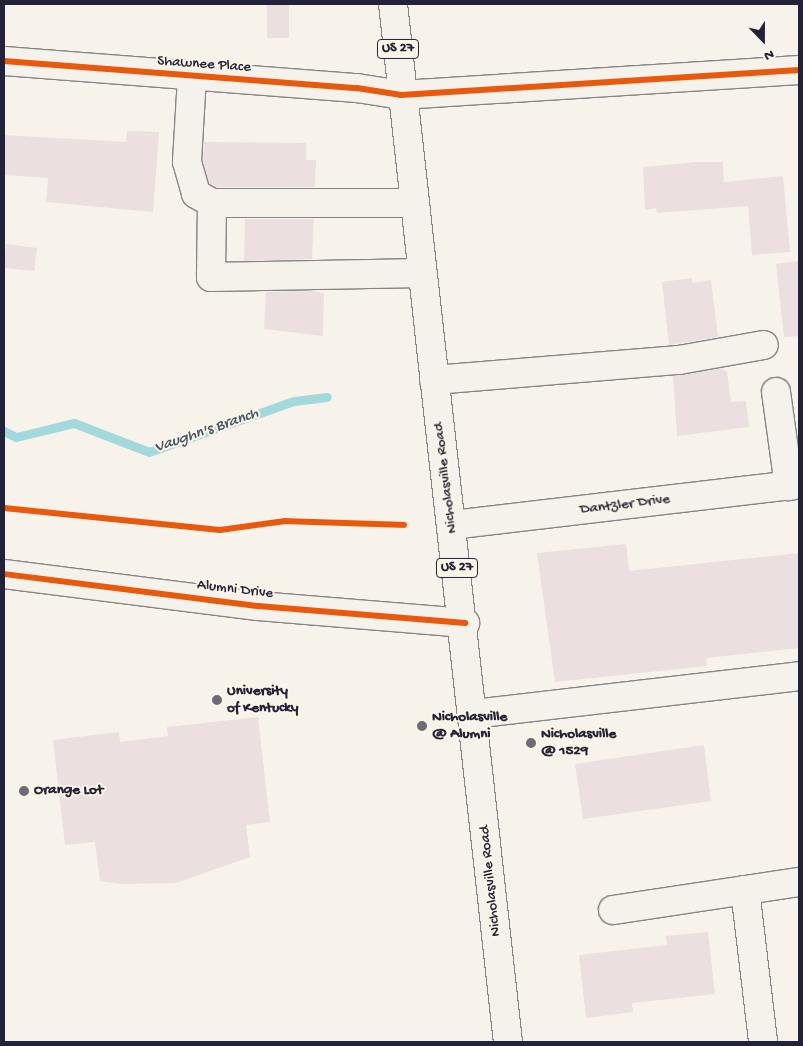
<!DOCTYPE html>
<html>
<head>
<meta charset="utf-8">
<style>
	body { margin:0 }
	#map { position:relative; width:803px; height:1046px; overflow:hidden; background:#f7f3ea; font-family:"Gochi Hand",sans-serif }
	div>[style] { position:absolute }
	[style*='--x'] { left:calc(var(--x)*1px); top:calc(var(--y)*1px); width:calc(var(--w)*1px); rotate:calc(var(--a)*1deg) }
	.stream>* { height:9px; margin:-4.5px; padding:0 4.5px; transform-origin:4.5px; border-radius:4.5px; background:#a2d9dd }
	.building>* { inset:0; background:#ebdfdf }
	.roads { filter:drop-shadow(1px 0 #868485) drop-shadow(-1px 0 #868485) drop-shadow(0 1px #868485) drop-shadow(0 -1px #868485) }
	.minor>* { height:28px; margin:-14px; padding:0 14px; transform-origin:14px; border-radius:14px; background:#f5f2ec }
	.major>* { height:28px; margin:-14px; padding:0 14px; transform-origin:14px; border-radius:14px; background:#f5f2ec }
	.cycleway>* { height:6px; margin:-3px; padding:0 3px; transform-origin:3px; border-radius:3px; background:#e8590c }
	.dots>* { width:14px; height:14px; translate:-50% -50%; box-sizing:border-box; border:2px solid #fcf5e5; border-radius:50% }
	span { translate:-50% -50%; white-space:nowrap; text-align:center; line-height:1.15; -webkit-text-stroke:4px #fcf5e5; paint-order:stroke }
	.shield-label span { padding:1px 4px; background:#fcf5e5; border:1px solid; border-radius:4px; -webkit-text-stroke-width:0 }
	.shield-label { font-size:14px; color:#22223b; font-weight:700 }
	.street-label { font-size:15px; color:#22223b }
	.poi-label { font-size:15px; color:#22223b; font-weight:700 }
	.left { translate:0 -50%; text-align:left }
	.water-label { font-size:16px; color:#3d566a; font-style:italic }
	.frame { position:absolute; inset:0; border:5px solid #22223b; pointer-events:none }
	.north { position:absolute; left:738px; top:15px; width:50px; height:50px; -webkit-text-stroke:4px #fcf5e5; paint-order:stroke; rotate:158deg; font-size:14px; font-weight:700; line-height:20px; text-align:center; color:#22223b }
	.north::after { content:''; display:block; margin:auto; width:18px; height:22px; background:#22223b; clip-path:polygon(50% 0,100% 100%,50% 72%,0 100%) }
</style>
</head>
<body>
<div id="map">
	<div class="stream">
		<div style="--x:4;--y:431;--w:13;--a:27"></div>
		<div style="--x:16;--y:437;--w:60;--a:-13.6"></div>
		<div style="--x:74;--y:423;--w:80;--a:21.1"></div>
		<div style="--x:149;--y:452;--w:154;--a:-19.4"></div>
		<div style="--x:294;--y:401;--w:33;--a:-7"></div>
	</div>
	<div class="building">
		<div style="clip-path:polygon(267px 4px,289px 4px,289px 38px,267px 38px)"></div>
		<div style="clip-path:polygon(127px 131px,159px 132px,153px 212px,46px 202px,48px 178px,4px 175px,4px 135px,126px 142px)"></div>
		<div style="clip-path:polygon(204px 142px,306px 143px,306px 160px,316px 160px,315px 187px,216px 187px,209px 184px,203px 160px)"></div>
		<div style="clip-path:polygon(696px 162px,723px 162px,724px 182px,783px 176px,790px 252px,752px 255px,748px 206px,657px 213px,656px 208px,645px 210px,643px 167px)"></div>
		<div style="clip-path:polygon(245px 219px,314px 219px,312px 259px,244px 261px)"></div>
		<div style="clip-path:polygon(6px 244px,37px 248px,34px 271px,4px 268px)"></div>
		<div style="clip-path:polygon(799px 261px,799px 336px,784px 337px,776px 264px)"></div>
		<div style="clip-path:polygon(692px 278px,692px 283px,711px 280px,718px 337px,669px 345px,662px 282px)"></div>
		<div style="clip-path:polygon(311px 291px,324px 293px,323px 336px,264px 329px,266px 292px)"></div>
		<div style="clip-path:polygon(721px 368px,727px 372px,731px 402px,746px 401px,749px 427px,677px 436px,673px 376px)"></div>
		<div style="clip-path:polygon(626px 544px,629px 571px,799px 553px,799px 648px,706px 658px,707px 666px,555px 682px,537px 553px)"></div>
		<div style="clip-path:polygon(258px 717px,270px 822px,246px 825px,250px 857px,176px 883px,122px 884px,100px 881px,95px 842px,65px 845px,53px 740px,119px 732px,120px 742px,168px 736px,167px 727px)"></div>
		<div style="clip-path:polygon(704px 745px,711px 801px,583px 819px,575px 764px)"></div>
		<div style="clip-path:polygon(708px 932px,715px 994px,632px 1003px,633px 1012px,586px 1018px,579px 955px,667px 945px,666px 936px)"></div>
	</div>
	<div class="roads">
		<div class="minor">
			<div style="--x:4;--y:61;--w:354;--a:4.4"></div>
			<div style="--x:357;--y:88;--w:45;--a:9"></div>
			<div style="--x:401;--y:95;--w:399;--a:-3.6"></div>
			<div style="--x:192;--y:77;--w:85;--a:93.4"></div>
			<div style="--x:187;--y:162;--w:33;--a:74"></div>
			<div style="--x:196;--y:194;--w:18;--a:29"></div>
			<div style="--x:212;--y:203;--w:74;--a:90.8"></div>
			<div style="--x:211;--y:277;--w:211;--a:-1.1"></div>
			<div style="--x:212;--y:203;--w:202;--a:0"></div>
			<div style="--x:434;--y:380;--w:246;--a:-4.7"></div>
			<div style="--x:679;--y:360;--w:86;--a:-10"></div>
			<div style="--x:776;--y:392;--w:95;--a:82.1"></div>
			<div style="--x:452;--y:525;--w:349;--a:-6.7"></div>
			<div style="--x:473;--y:714;--w:328;--a:-6.6"></div>
			<div style="--x:745;--y:890;--w:153;--a:83.2"></div>
			<div style="--x:613;--y:910;--w:188;--a:-8.6"></div>
		</div>
		<div class="major">
			<div style="--x:393;--y:4;--w:1044;--a:83.68"></div>
			<div style="--x:4;--y:574;--w:256;--a:7.2"></div>
			<div style="--x:258;--y:606;--w:208;--a:4.7"></div>
		</div>
	</div>
	<div class="cycleway">
		<div style="--x:4;--y:61;--w:354;--a:4.4"></div>
		<div style="--x:357;--y:88;--w:45;--a:9"></div>
		<div style="--x:401;--y:95;--w:399;--a:-3.6"></div>
		<div style="--x:4;--y:508;--w:217;--a:5.8"></div>
		<div style="--x:220;--y:530;--w:66;--a:-7.9"></div>
		<div style="--x:285;--y:521;--w:119;--a:1.9"></div>
		<div style="--x:4;--y:574;--w:256;--a:7.2"></div>
		<div style="--x:258;--y:606;--w:208;--a:4.7"></div>
	</div>
	<div class="dots">
		<div style="left:217px;top:700px;background:#6d6b78"></div>
		<div style="left:422px;top:726px;background:#6d6b78"></div>
		<div style="left:531px;top:743px;background:#6d6b78"></div>
		<div style="left:24px;top:791px;background:#6d6b78"></div>
	</div>
	<div class="shield-label">
		<span style="left:398px;top:49px">US 27</span>
		<span style="left:457px;top:568px">US 27</span>
	</div>
	<div class="street-label">
		<span style="left:204px;top:65px;rotate:4deg">Shawnee Place</span>
		<span style="left:446px;top:478px;rotate:-97deg">Nicholasville Road</span>
		<span style="left:625px;top:505px;rotate:-7deg">Dantzler Drive</span>
		<span style="left:235px;top:590px;rotate:7deg">Alumni Drive</span>
		<span style="left:491px;top:881px;rotate:-96deg">Nicholasville Road</span>
	</div>
	<div class="poi-label">
		<span class="left" style="left:227px;top:700px">University<br>of Kentucky</span>
		<span class="left" style="left:432px;top:726px">Nicholasville<br>@ Alumni</span>
		<span class="left" style="left:541px;top:743px">Nicholasville<br>@ 1529</span>
		<span class="left" style="left:34px;top:791px">Orange Lot</span>
	</div>
	<div class="water-label">
		<span style="left:207px;top:432px;rotate:-19deg">Vaughn's Branch</span>
	</div>
	<div class="frame"></div>
	<div class="north">N</div>
</div>
</body>
</html>
